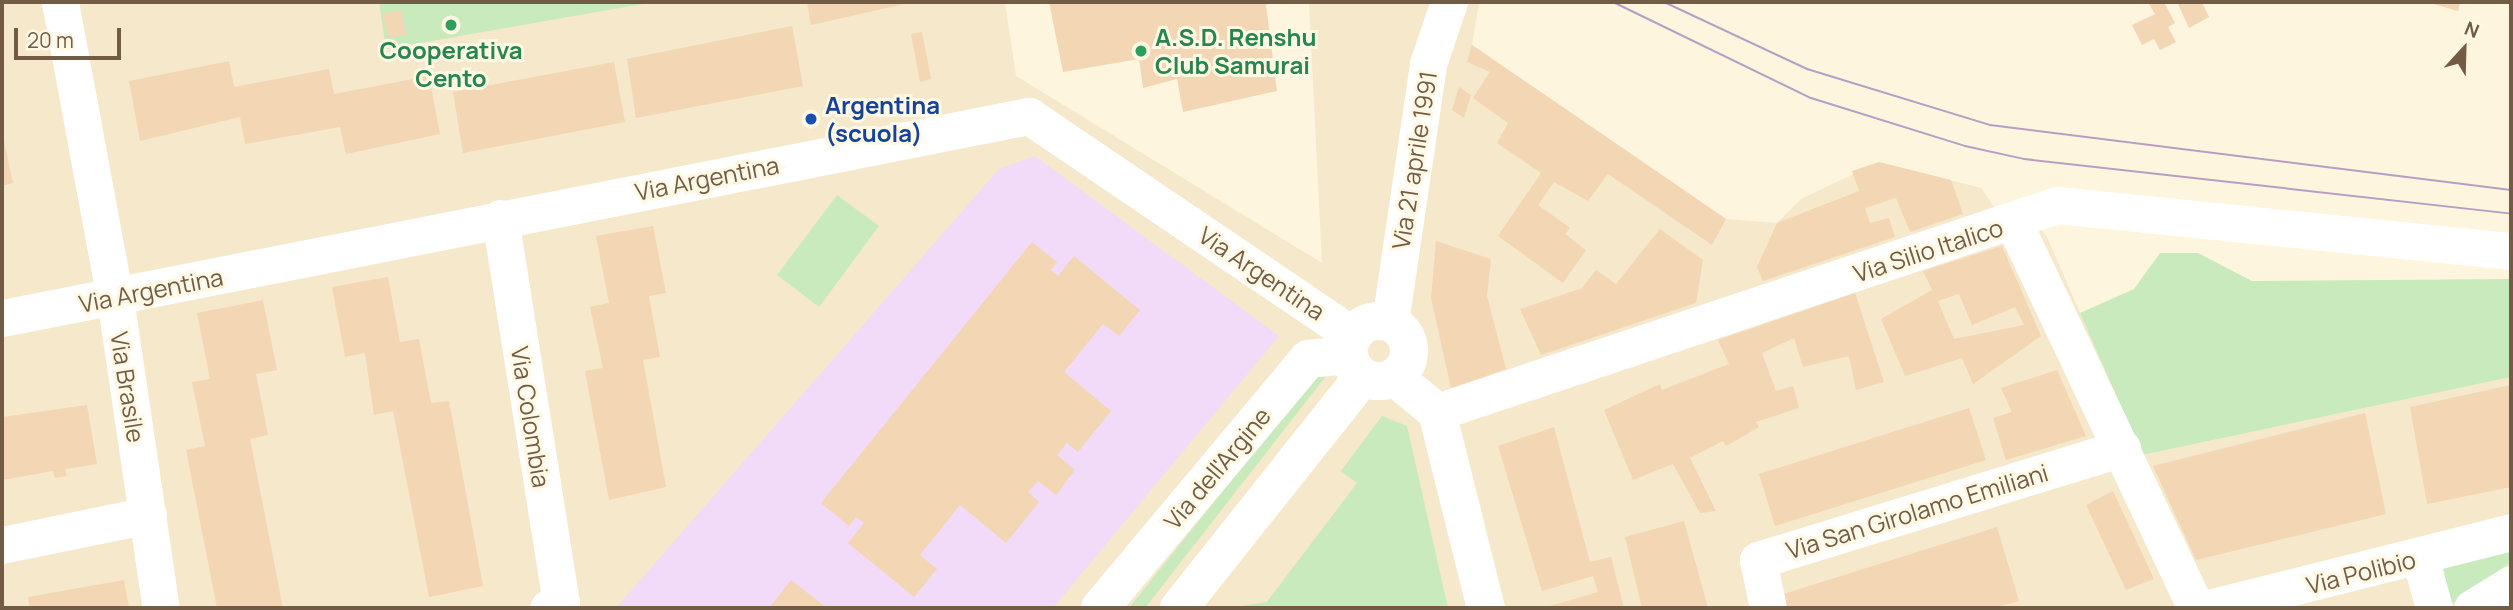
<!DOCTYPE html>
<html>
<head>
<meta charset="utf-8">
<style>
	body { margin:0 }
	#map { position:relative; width:2513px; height:610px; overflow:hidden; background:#fdf5dd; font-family:Manrope,sans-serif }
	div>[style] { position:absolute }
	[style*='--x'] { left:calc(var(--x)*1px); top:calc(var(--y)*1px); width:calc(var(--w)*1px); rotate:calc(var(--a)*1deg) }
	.residential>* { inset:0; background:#f5e8cb }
	.education>* { inset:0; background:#f2daf9 }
	.green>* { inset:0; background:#c8eabc }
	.building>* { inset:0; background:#f3d6b4 }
	.minor>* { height:37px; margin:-18.5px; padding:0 18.5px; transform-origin:18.5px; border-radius:18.5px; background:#fff }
	.tertiary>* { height:38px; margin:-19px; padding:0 19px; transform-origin:19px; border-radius:19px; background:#fff }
	.tertiary>.ring { margin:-19px; padding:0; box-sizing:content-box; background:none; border:38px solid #fff; border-radius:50% }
	.tram>* { height:2px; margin:-1px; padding:0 1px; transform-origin:1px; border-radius:1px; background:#b89dc5 }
	.dots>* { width:19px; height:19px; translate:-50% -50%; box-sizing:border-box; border:4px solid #fff8e4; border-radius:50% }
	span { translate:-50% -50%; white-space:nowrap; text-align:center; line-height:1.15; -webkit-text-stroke:6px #fff8e4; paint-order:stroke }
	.leisure-label { font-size:24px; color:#27864d; font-weight:700 }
	.left { translate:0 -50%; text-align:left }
	.transit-label { font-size:24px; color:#164399; font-weight:700 }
	.street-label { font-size:24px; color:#735c45 }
	.frame { position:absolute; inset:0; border:4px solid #735c45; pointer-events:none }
	.north { position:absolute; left:2429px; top:14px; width:70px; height:70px; -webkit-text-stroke:5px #fff8e4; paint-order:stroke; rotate:22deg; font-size:19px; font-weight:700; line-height:28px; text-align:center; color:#735c45 }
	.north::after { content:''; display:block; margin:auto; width:24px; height:32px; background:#735c45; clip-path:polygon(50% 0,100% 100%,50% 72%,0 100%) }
	.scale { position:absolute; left:14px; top:28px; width:107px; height:32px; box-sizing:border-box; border:4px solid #735c45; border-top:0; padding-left:9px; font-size:21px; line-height:24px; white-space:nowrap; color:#735c45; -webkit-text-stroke:5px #fff8e4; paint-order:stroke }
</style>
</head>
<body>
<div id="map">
	<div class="residential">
		<div style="clip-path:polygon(2px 2px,1005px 2px,1016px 76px,1322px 263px,1309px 2px,1479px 2px,1472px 45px,1726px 219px,1777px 223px,1801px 199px,1879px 162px,1981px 188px,1996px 210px,2022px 206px,2047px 237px,2142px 455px,2511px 377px,2511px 608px,2px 608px)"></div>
	</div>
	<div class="education">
		<div style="clip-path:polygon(1035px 156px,1279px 336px,1053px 608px,616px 608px,999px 169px)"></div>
	</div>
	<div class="green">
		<div style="clip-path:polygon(379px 2px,654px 2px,386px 49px)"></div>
		<div style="clip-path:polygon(837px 195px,879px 226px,819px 307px,777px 275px)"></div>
		<div style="clip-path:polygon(2160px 253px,2198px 253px,2252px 281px,2511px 279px,2511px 377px,2142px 455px,2080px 313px,2134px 289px)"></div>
		<div style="clip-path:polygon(1320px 370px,1326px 376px,1145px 608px,1129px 608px)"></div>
		<div style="clip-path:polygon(1382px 416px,1407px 426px,1448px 608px,1228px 608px,1267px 602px,1357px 483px,1341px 471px)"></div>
		<div style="clip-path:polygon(2511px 542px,2511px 562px,2449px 606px,2438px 563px)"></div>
	</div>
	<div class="building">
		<div style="clip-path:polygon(807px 2px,909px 2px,909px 3px,811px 25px)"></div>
		<div style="clip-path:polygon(1049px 2px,1274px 2px,1266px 5px,1277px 91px,1183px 112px,1177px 79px,1143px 88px,1139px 59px,1063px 72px)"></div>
		<div style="clip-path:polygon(2148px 2px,2164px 2px,2175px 23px,2168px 27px,2176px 42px,2160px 50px,2154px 39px,2142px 45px,2132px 25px,2155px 14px)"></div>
		<div style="clip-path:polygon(2177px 2px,2202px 2px,2209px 17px,2189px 28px)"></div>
		<div style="clip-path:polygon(2426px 2px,2460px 2px,2458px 11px)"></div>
		<div style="clip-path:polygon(401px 10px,406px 35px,388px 38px,383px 14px)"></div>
		<div style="clip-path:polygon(792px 26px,803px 86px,636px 118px,627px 59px)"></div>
		<div style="clip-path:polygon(922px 32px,931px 79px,920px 82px,911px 34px)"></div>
		<div style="clip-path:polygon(1472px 45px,1726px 219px,1712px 245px,1608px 174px,1588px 201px,1554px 182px,1538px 205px,1570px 228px,1565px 234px,1586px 250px,1563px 283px,1498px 236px,1541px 173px,1497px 143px,1508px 123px,1473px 98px,1490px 72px,1467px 62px)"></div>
		<div style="clip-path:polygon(229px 61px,234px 87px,329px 69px,334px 94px,429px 76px,440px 134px,346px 154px,340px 127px,245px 144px,240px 117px,140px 141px,129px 81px)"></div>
		<div style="clip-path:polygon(614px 62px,625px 122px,463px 153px,453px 92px)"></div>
		<div style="clip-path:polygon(1459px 87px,1471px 95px,1464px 118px,1452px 110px)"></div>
		<div style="clip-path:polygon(2px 132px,13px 183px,2px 186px)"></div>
		<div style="clip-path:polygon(1879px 162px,1951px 180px,1963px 214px,1910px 232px,1896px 198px,1865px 208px,1870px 223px,1889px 218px,1895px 237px,1763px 281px,1757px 267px,1777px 223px,1859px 191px,1852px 171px)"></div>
		<div style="clip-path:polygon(653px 226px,666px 293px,649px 296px,660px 357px,643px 360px,666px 487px,609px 500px,585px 371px,603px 368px,590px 307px,609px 303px,596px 236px)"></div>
		<div style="clip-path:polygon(1660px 229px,1703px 260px,1696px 303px,1541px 355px,1520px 309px,1582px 288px,1596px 270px,1616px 284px)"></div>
		<div style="clip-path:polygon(1436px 241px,1491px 259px,1487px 296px,1506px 369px,1451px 388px,1431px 298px)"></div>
		<div style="clip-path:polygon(1032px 242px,1057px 262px,1051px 270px,1058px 276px,1074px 256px,1140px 310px,1119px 336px,1103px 324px,1064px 372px,1111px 411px,1078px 452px,1067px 443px,1057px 455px,1075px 470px,1056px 495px,1038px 481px,1028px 492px,1039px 502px,1006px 543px,960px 505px,920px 555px,937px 569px,914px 597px,848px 543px,864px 523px,856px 517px,849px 526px,821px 503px)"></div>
		<div style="clip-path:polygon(evenodd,2002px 246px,2041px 336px,1973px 384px,1962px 358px,1905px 376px,1881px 319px,1932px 290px,1923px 271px,2002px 246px,1959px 294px,1972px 325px,2015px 307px,2024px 325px,1954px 339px,1938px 301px,1959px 294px)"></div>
		<div style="clip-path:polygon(388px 277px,400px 342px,419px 339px,431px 403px,449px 401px,483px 586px,429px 597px,393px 411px,374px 415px,365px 353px,345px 357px,332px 287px)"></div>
		<div style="clip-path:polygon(1855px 293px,1884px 382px,1856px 390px,1849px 356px,1803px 367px,1794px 338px,1762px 353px,1776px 391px,1793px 386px,1799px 408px,1756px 422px,1759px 427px,1726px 446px,1723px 441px,1690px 458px,1716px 511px,1700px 513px,1673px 464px,1633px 480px,1604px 410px,1660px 384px,1662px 390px,1729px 364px,1718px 340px)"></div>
		<div style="clip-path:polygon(263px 300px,277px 370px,256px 374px,268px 435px,250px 439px,283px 608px,217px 608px,186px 450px,205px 446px,192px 382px,210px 379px,197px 313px)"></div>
		<div style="clip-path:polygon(2057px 370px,2086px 436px,2006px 460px,1993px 418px,2012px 412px,2001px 388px)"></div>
		<div style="clip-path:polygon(2511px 385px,2511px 487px,2427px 504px,2410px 407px)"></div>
		<div style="clip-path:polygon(87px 405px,97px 464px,65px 469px,67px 476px,55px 478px,53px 471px,2px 480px,2px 417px)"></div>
		<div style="clip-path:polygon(1969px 408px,1986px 460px,1775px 526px,1759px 474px)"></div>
		<div style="clip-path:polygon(2365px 413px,2386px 514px,2196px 560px,2153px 466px)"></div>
		<div style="clip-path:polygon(1554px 427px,1590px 562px,1611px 557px,1624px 608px,1543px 608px,1598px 592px,1593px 576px,1542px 591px,1498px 446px)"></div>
		<div style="clip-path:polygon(2113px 491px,2154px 579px,2126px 590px,2086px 505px)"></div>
		<div style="clip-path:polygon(1684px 521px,1708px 608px,1642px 608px,1625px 537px)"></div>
		<div style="clip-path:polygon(1997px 527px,2019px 601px,1993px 608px,1777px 608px,1774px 597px)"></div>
		<div style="clip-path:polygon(124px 580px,129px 608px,30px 608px,28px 597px)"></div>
		<div style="clip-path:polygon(791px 580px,827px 608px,769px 608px)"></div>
	</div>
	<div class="minor">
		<div style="--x:60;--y:2;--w:301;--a:79.5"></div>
		<div style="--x:115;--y:298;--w:313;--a:81.6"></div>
		<div style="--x:500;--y:218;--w:389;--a:81"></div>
		<div style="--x:561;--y:602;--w:14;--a:155"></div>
		<div style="--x:2013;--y:221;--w:428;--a:64.7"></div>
		<div style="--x:2;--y:318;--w:1047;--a:-11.13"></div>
		<div style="--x:1029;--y:116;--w:391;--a:34.1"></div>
		<div style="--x:1390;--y:322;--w:261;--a:-81.6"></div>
		<div style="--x:1428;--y:64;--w:65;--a:-71.3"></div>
		<div style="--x:1437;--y:412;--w:654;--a:-18.46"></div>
		<div style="--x:2057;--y:205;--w:456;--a:5.8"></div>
		<div style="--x:2;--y:545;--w:149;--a:-11.6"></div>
		<div style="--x:2420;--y:557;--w:53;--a:74.6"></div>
		<div style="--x:1768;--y:608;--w:49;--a:-101.8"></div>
		<div style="--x:1758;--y:560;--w:381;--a:-17.1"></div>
		<div style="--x:2209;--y:608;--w:311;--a:-14.1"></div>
		<div style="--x:2472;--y:608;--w:46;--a:-31.6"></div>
	</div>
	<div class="tertiary">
		<div class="ring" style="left:1349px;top:321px;width:22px;height:22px"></div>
		<div style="--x:1394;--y:377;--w:55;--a:39.1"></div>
		<div style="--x:1437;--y:412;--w:202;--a:76"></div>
		<div style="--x:1100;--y:608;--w:324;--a:-50.1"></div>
		<div style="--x:1308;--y:359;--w:41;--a:-5.6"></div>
		<div style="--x:1179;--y:608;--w:295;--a:-51.5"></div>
	</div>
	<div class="tram">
		<div style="--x:1613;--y:2;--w:220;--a:25.9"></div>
		<div style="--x:1811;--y:98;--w:161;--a:17.3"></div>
		<div style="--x:1965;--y:146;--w:60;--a:12.4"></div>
		<div style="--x:2024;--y:159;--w:490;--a:6.4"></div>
		<div style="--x:1664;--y:2;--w:158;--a:25.1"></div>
		<div style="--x:1807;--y:69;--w:191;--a:17"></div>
		<div style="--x:1990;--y:125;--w:525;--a:7.11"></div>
	</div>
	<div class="dots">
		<div style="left:451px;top:25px;background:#2e9e5b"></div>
		<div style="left:1141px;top:51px;background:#2e9e5b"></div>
		<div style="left:811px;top:119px;background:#1a4fb4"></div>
	</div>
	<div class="leisure-label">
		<span class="left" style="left:1155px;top:51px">A.S.D. Renshu<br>Club Samurai</span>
		<span style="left:451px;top:64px">Cooperativa<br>Cento</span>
	</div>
	<div class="transit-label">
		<span class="left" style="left:825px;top:119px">Argentina<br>(scuola)</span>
	</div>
	<div class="street-label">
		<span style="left:1414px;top:160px;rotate:-81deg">Via 21 aprile 1991</span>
		<span style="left:707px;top:178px;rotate:-11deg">Via Argentina</span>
		<span style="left:1928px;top:250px;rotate:-18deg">Via Silio Italico</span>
		<span style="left:1262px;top:273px;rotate:34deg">Via Argentina</span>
		<span style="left:151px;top:290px;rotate:-11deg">Via Argentina</span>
		<span style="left:128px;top:387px;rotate:81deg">Via Brasile</span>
		<span style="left:531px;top:417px;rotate:81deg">Via Colombia</span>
		<span style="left:1217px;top:468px;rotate:-50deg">Via dell'Argine</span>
		<span style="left:1917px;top:511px;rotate:-17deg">Via San Girolamo Emiliani</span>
		<span style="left:2361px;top:572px;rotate:-14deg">Via Polibio</span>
	</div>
	<div class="frame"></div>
	<div class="north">N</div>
	<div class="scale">20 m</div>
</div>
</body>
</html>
